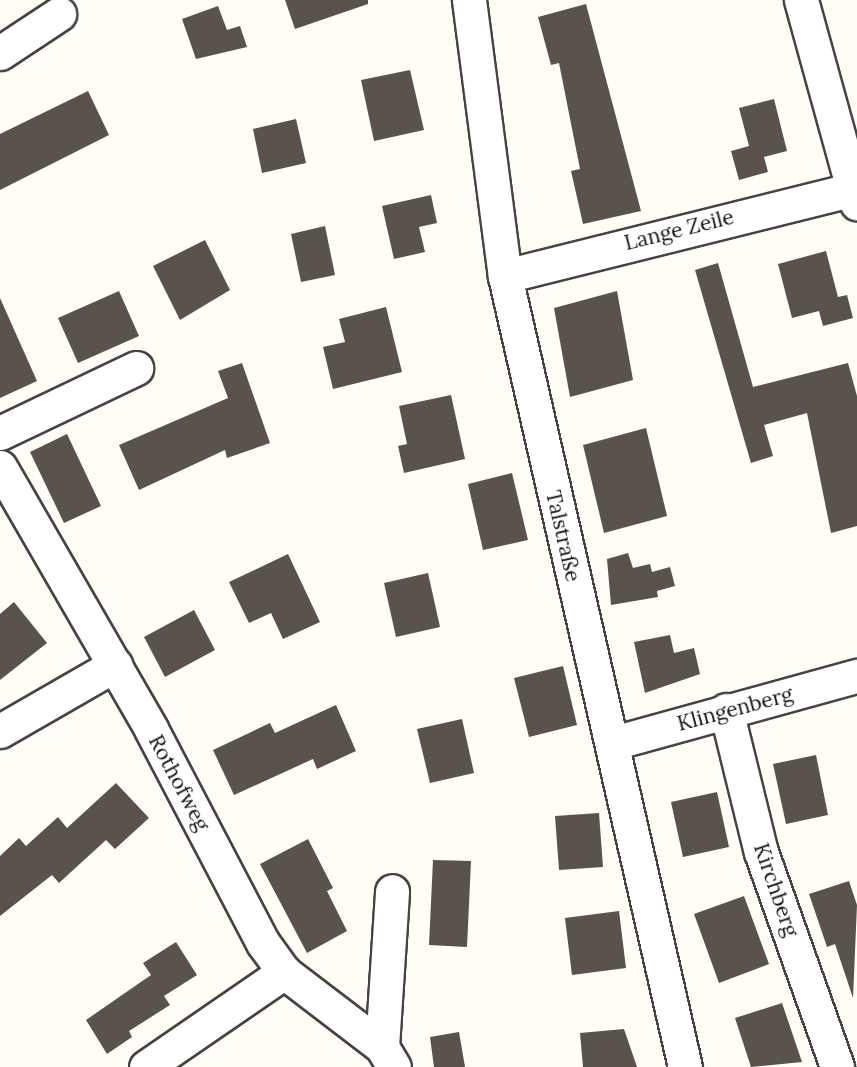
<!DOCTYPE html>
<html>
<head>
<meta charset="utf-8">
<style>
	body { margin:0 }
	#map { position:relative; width:857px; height:1067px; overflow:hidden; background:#fffdf5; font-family:Lora,serif }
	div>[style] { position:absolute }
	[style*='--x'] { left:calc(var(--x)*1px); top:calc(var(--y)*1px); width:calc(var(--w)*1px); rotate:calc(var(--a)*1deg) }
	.building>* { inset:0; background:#5a524d }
	.roads { filter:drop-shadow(2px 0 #444) drop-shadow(-2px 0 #444) drop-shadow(0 2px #444) drop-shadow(0 -2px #444) }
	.minor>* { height:33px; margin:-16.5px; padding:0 16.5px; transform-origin:16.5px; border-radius:16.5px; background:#fff }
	span { translate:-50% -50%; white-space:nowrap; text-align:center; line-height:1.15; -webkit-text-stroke:6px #fff; paint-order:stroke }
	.street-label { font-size:21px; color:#111 }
</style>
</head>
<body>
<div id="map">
	<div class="building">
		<div style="clip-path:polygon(285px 0,368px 0,368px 4px,295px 29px)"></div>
		<div style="clip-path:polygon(586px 4px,641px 211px,583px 224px,571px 171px,580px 169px,559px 63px,551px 65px,538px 17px)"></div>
		<div style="clip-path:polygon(218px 6px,227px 30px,240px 26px,247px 47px,196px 59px,182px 19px)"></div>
		<div style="clip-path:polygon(410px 70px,424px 130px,374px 141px,361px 80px)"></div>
		<div style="clip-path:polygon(88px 91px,109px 135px,0 190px,0 134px)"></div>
		<div style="clip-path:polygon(774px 99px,787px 151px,764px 157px,768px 172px,739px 180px,731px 151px,749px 146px,739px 108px)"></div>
		<div style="clip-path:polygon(296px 119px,306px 163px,262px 173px,253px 129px)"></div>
		<div style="clip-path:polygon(431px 195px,437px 223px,419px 227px,425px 252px,394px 259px,382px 206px)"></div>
		<div style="clip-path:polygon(325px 226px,335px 275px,301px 282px,291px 234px)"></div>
		<div style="clip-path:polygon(205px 240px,230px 290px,180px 320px,153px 266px)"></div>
		<div style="clip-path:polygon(826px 251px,838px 297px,847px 295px,853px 318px,823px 326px,819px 311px,792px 318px,778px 264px)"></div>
		<div style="clip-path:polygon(718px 263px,753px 387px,848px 363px,857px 396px,857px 526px,831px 533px,807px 413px,764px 425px,773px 456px,751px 463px,695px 270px)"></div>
		<div style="clip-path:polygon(119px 291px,139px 336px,78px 363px,58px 318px)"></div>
		<div style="clip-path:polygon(617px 291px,633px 380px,570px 397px,554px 308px)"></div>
		<div style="clip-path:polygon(0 298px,37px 381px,0 398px)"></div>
		<div style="clip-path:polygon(386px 307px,402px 372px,333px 389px,323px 347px,345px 342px,339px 319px)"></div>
		<div style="clip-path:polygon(242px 363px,270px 443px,227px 458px,225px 450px,139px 490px,119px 445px,228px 398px,218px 371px)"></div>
		<div style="clip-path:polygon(451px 395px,465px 459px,404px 473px,398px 446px,407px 444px,399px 406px)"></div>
		<div style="clip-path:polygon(646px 428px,667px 516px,604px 533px,583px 445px)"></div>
		<div style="clip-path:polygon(67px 434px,101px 506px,64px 523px,30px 452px)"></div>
		<div style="clip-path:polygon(512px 473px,528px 540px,483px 550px,468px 484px)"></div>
		<div style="clip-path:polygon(628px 553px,633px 568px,650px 564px,652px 572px,670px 567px,675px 586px,657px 591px,658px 597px,611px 605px,607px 559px)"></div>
		<div style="clip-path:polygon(288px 554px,320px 622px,283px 639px,271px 613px,249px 623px,229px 582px)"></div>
		<div style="clip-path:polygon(428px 573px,440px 627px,396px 637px,384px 583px)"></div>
		<div style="clip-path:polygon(14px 602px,47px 643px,0 680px,0 614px)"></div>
		<div style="clip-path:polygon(194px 610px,215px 650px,165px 677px,144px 637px)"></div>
		<div style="clip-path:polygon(670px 635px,674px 653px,694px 648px,700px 674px,645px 693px,634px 642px)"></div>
		<div style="clip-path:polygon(563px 666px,577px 725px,529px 737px,514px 678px)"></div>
		<div style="clip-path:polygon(336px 705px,356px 751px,317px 769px,313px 759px,234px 795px,213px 750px,270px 723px,275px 733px)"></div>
		<div style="clip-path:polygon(462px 719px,474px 773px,430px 783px,417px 729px)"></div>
		<div style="clip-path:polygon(816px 755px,828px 815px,786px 824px,773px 764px)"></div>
		<div style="clip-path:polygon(116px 783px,149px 818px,115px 849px,106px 840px,59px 883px,52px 875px,0 916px,0 856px,19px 838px,26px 846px,58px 817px,67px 828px)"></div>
		<div style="clip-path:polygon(717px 792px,729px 847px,683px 857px,671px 802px)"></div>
		<div style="clip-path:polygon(599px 813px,603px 867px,559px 870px,555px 816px)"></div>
		<div style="clip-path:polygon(308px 839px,333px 888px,327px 891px,347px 931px,307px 953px,260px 864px)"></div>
		<div style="clip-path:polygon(433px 860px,471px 861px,467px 947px,429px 945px)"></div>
		<div style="clip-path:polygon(849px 881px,857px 905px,853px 998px,835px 944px,827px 947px,809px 894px)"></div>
		<div style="clip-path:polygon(744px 896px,769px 964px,719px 983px,694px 914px)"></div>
		<div style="clip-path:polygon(619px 911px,626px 968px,572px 975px,565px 918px)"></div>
		<div style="clip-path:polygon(176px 942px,197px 975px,164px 996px,170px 1005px,129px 1031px,132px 1037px,107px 1054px,86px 1020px,151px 975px,143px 963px)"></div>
		<div style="clip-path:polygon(782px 1003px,802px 1062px,751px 1067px,735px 1018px)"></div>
		<div style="clip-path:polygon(624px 1029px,637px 1067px,583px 1067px,580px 1033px)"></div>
		<div style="clip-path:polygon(459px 1032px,465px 1067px,434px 1067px,430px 1037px)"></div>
	</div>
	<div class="roads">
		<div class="minor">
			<div style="--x:469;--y:0;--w:278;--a:82.6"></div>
			<div style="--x:505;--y:276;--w:811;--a:77.18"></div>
			<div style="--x:801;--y:0;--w:211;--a:74.6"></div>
			<div style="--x:0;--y:53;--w:71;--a:-33.5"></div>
			<div style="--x:505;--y:276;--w:359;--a:-14"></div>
			<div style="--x:0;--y:433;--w:151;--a:-25.5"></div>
			<div style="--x:0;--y:467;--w:302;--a:60"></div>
			<div style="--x:151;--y:729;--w:242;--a:62.4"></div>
			<div style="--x:263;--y:943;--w:36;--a:54"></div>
			<div style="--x:284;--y:972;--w:123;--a:37.4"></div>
			<div style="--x:382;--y:1047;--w:23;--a:59"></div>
			<div style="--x:726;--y:710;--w:146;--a:76.2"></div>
			<div style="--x:761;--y:852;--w:228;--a:70.5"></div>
			<div style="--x:0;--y:731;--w:133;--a:-29.9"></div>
			<div style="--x:613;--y:743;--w:253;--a:-15.4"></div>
			<div style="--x:382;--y:1047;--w:156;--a:-86.3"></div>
			<div style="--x:146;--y:1067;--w:168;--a:-34.5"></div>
		</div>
	</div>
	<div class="street-label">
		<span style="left:679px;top:230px;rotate:-14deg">Lange Zeile</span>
		<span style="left:563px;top:536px;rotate:77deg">Talstraße</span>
		<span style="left:735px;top:709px;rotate:-15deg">Klingenberg</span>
		<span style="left:179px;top:783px;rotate:62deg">Rothofweg</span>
		<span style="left:776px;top:890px;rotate:71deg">Kirchberg</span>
	</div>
</div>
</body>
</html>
